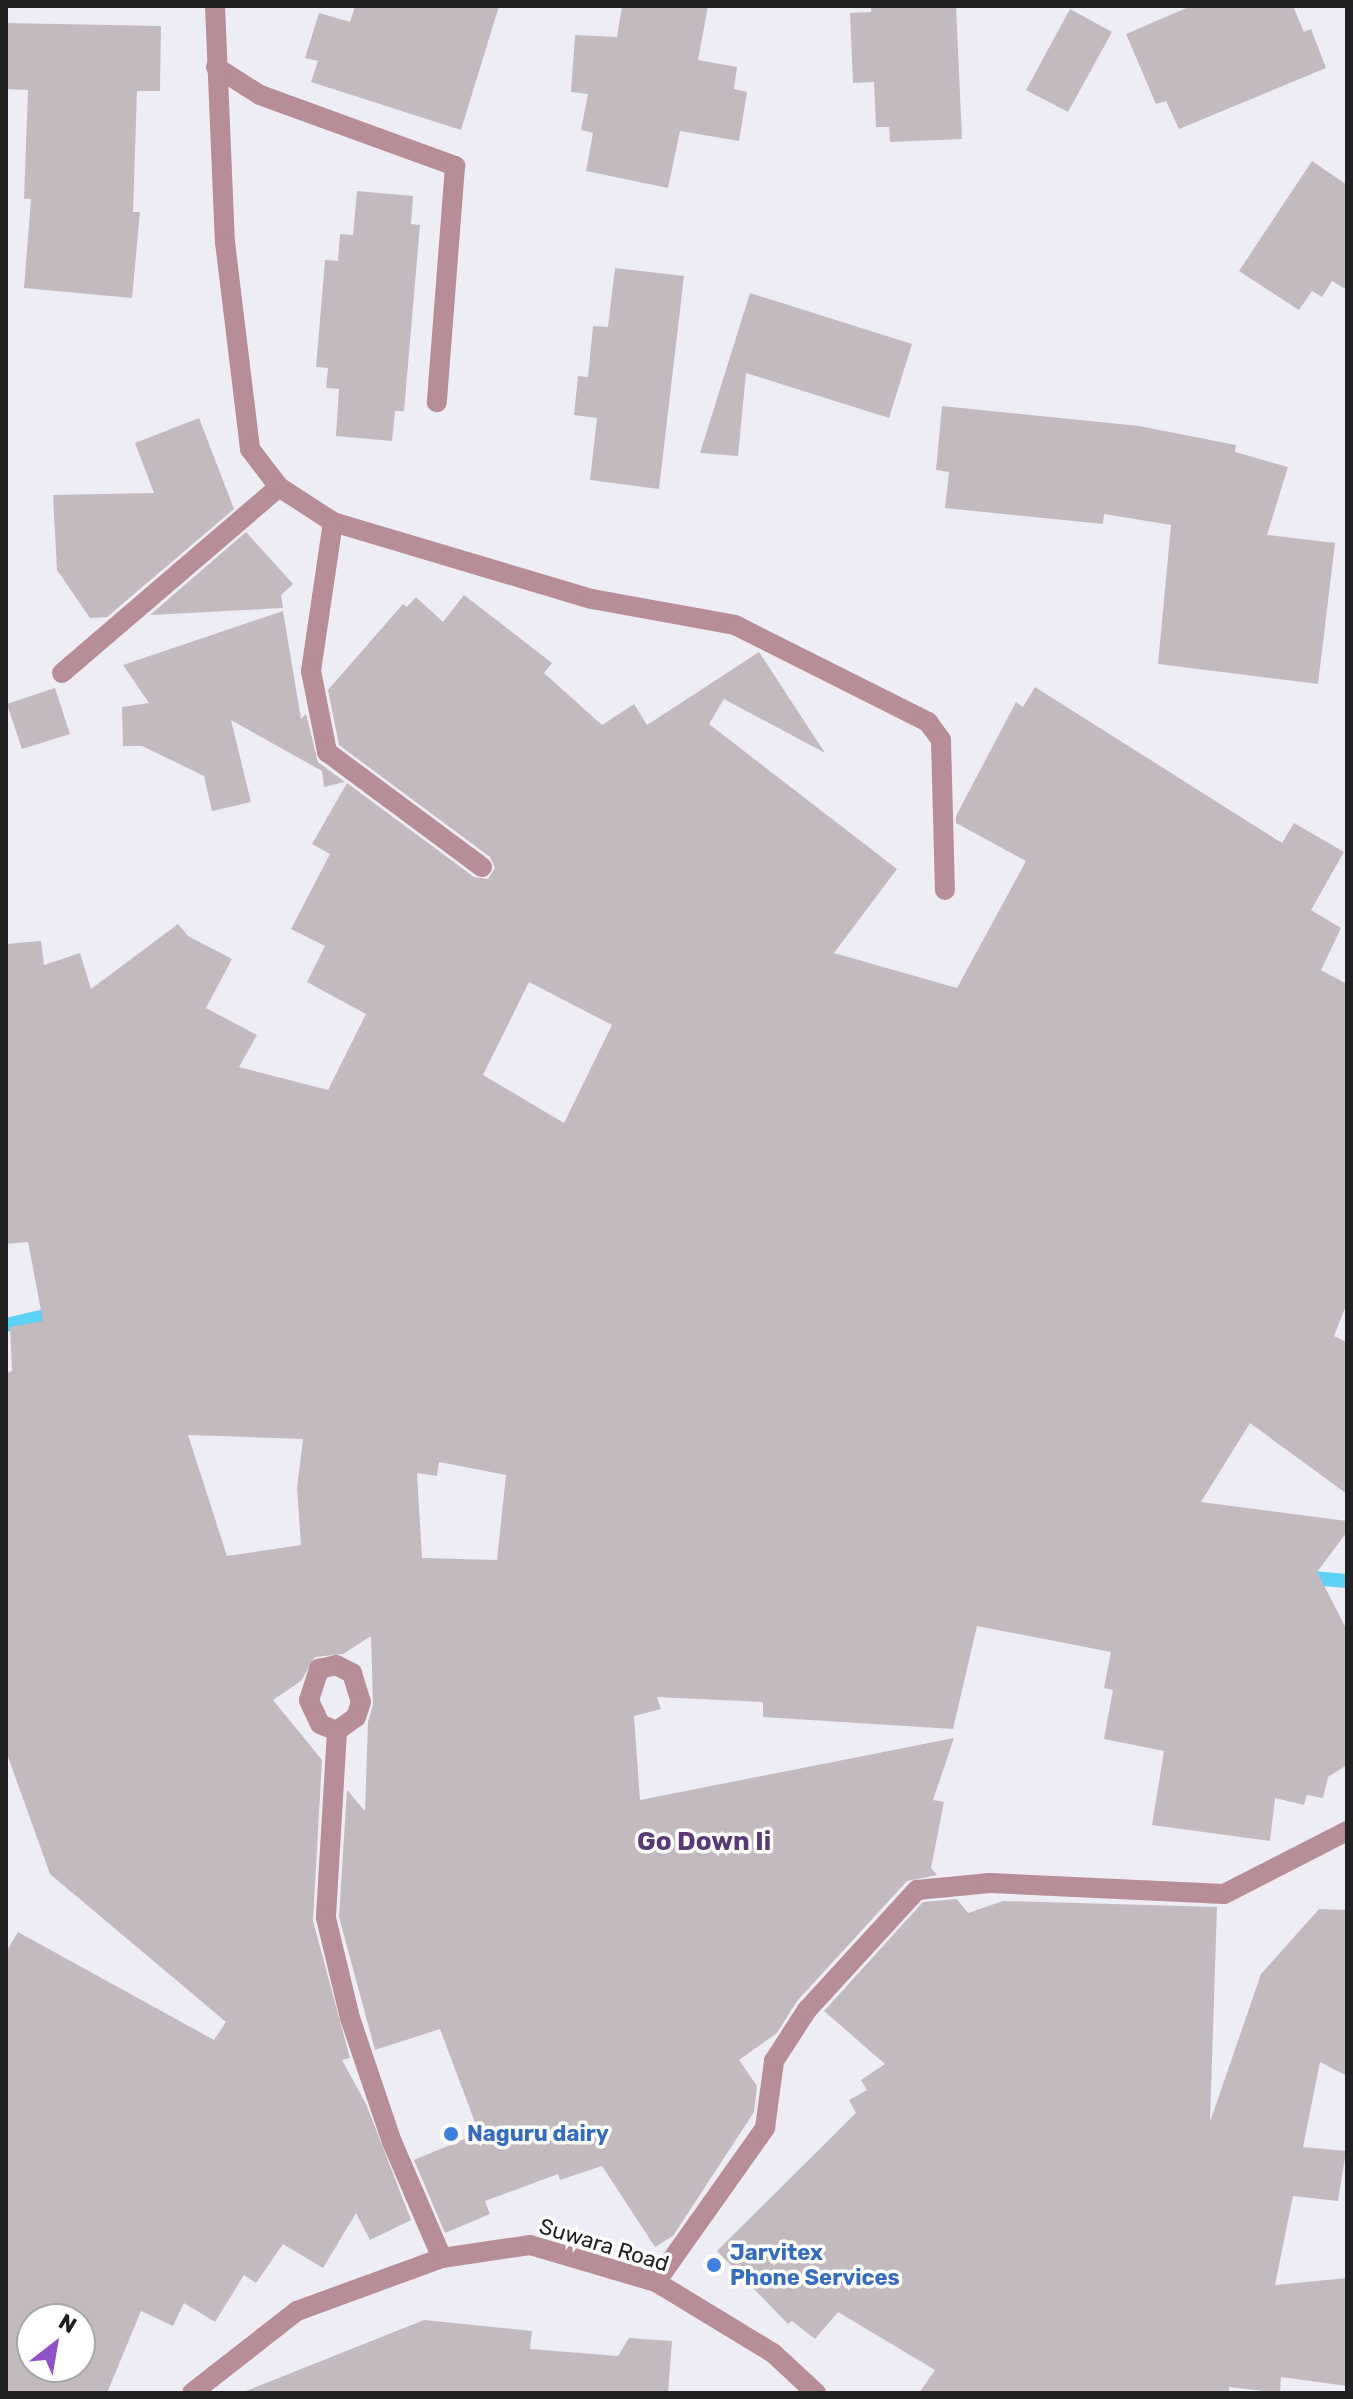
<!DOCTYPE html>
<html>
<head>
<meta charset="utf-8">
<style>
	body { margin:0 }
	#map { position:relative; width:1353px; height:2399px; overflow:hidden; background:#eeedf5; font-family:Rubik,sans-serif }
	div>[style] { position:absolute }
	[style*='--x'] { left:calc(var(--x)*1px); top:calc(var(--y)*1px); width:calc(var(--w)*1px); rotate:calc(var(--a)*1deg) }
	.stream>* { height:14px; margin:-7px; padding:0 7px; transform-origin:7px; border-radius:7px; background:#5bd1f5 }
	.building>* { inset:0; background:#c3babf }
	.lane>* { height:20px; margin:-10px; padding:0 10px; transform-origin:10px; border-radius:10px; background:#b78d97 }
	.street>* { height:20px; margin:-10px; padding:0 10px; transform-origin:10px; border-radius:10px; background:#b78d97 }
	.dots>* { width:22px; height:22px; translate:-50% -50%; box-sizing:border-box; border:4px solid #fff; border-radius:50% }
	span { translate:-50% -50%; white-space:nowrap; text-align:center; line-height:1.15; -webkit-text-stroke:7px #fff; paint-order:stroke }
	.shop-label { font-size:22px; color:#366cbe; font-weight:700 }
	.left { translate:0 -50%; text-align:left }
	.street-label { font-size:22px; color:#201f22 }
	.quarter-label { font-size:26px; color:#593a75; font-weight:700 }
	.frame { position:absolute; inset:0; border:8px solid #201f22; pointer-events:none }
	.north { position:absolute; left:16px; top:2303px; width:80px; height:80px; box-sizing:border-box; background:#fff; border:2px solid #a6a5a7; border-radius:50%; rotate:31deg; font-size:22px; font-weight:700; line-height:32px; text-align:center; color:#201f22 }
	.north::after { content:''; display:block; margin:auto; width:28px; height:36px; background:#9152c8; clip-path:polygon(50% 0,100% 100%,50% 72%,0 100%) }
</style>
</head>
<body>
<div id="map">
	<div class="stream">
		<div style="--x:6;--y:1325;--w:53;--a:-13"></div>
		<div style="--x:1300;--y:1577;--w:47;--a:4.9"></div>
	</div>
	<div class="building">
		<div style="clip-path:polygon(355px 6px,499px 6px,461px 130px,311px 82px,318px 61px,305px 58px,319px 13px,350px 22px)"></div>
		<div style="clip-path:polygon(622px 6px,708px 6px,698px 60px,737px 67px,734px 89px,747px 92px,739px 141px,680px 131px,668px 188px,586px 171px,593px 133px,581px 130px,588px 94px,571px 92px,575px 35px,617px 37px)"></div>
		<div style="clip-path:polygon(871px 6px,956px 6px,962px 139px,890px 142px,889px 127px,876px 127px,874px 82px,853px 83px,850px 13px,871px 12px)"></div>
		<div style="clip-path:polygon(1191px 6px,1293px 6px,1304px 32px,1311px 29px,1326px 68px,1179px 129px,1166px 101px,1156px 104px,1126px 34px)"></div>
		<div style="clip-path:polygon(1070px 9px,1112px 32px,1068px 112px,1026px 90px)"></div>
		<div style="clip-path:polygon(7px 23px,161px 26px,160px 91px,137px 91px,133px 212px,140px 212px,132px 298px,24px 288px,31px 199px,24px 199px,28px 90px,6px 89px)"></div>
		<div style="clip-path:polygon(1312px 161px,1347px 185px,1347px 290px,1332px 281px,1322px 297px,1312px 291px,1299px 310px,1239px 271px)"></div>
		<div style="clip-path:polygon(357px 191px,413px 196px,411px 224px,420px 225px,404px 411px,395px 411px,392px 441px,336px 436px,339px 389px,326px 388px,328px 368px,316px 367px,325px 260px,338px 261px,340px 234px,353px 235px)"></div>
		<div style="clip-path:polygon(615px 268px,684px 276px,659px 489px,590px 480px,597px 418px,574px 415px,578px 376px,588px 377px,593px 326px,608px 327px)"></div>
		<div style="clip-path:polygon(750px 293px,912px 344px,889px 418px,746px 373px,738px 456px,700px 453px)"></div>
		<div style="clip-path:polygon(942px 406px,1139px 426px,1236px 445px,1235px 452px,1288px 467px,1267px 535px,1335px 543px,1318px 684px,1158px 664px,1171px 525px,1104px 514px,1103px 524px,945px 508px,949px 472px,936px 470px)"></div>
		<div style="clip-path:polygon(199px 418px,234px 509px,107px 617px,90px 618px,57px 570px,53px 495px,154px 493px,135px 443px)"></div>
		<div style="clip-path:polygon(246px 532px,293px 584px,281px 595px,283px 608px,150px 615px)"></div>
		<div style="clip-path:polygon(evenodd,464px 595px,552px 663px,544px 673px,602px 725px,634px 704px,647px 725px,759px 652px,825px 753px,724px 699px,709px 724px,897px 869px,834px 953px,957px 988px,1026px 861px,956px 823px,956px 816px,1016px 702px,1023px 707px,1035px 687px,1282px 843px,1294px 823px,1344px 852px,1311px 910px,1341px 928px,1321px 970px,1347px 984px,1347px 1303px,1334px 1336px,1347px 1342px,1347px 1494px,1250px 1423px,1201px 1502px,1347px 1521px,1347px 1532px,1317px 1572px,1347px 1630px,1347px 1765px,1328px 1777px,1323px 1798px,1307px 1795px,1304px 1805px,1275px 1798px,1270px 1841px,1152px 1825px,1164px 1751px,1104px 1739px,1113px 1690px,1104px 1688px,1111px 1652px,977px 1626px,953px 1729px,763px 1717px,763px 1702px,657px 1697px,661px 1709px,634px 1716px,640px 1800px,954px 1738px,933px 1800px,944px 1802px,931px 1868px,937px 1875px,907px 1881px,797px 2001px,777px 2033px,739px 2060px,757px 2086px,754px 2112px,673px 2236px,655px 2247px,602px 2166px,560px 2180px,558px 2174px,485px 2201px,490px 2214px,445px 2233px,414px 2160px,479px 2133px,440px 2029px,375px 2050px,339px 1917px,347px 1790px,365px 1811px,368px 1722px,373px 1705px,371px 1636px,343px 1654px,315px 1657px,301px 1681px,273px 1700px,322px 1760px,313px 1921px,350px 2058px,342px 2060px,366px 2104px,411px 2220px,370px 2240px,356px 2213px,323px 2268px,283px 2244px,256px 2283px,244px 2275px,215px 2322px,184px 2303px,173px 2326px,141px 2311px,107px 2393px,6px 2393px,6px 1952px,18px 1932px,214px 2040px,226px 2022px,50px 1874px,6px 1751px,6px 1373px,12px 1371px,10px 1327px,43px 1321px,28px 1242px,6px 1244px,6px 944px,41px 941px,44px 965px,80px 953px,91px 989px,178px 924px,188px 936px,232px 959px,206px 1008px,257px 1035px,239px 1067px,328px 1090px,366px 1014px,307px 982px,325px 946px,291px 929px,330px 854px,312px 844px,347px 783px,474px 877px,488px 879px,495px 868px,490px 857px,339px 745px,328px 690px,403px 604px,407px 607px,416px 597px,443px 622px,464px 595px,529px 982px,612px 1025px,564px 1123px,483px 1075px,529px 982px,464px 595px,188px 1435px,303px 1439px,297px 1488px,301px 1545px,227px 1556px,188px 1435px,464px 595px,439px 1462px,506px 1475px,497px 1560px,422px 1558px,417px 1473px,437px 1476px,439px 1462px,464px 595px,32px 2319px,80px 2319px,80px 2367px,32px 2367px,32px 2319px)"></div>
		<div style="clip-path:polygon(283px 611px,301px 719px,306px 714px,318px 762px,345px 782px,324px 787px,322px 771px,231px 720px,251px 802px,212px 811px,204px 776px,142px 746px,123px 746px,122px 707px,149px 703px,123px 665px)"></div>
		<div style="clip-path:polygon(55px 688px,70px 734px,22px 749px,7px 704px)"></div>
		<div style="clip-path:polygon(957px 1899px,968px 1913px,1003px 1901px,1217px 1907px,1210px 2122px,1261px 1974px,1319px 1909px,1347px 1910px,1347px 2076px,1320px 2062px,1303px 2147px,1346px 2151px,1338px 2201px,1293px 2196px,1275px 2285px,1347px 2278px,1347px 2386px,1281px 2377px,1280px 2393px,1229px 2387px,1229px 2393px,919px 2393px,935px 2370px,838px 2312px,815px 2339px,792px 2321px,788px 2324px,717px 2251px,856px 2113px,849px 2100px,867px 2090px,861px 2080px,885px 2064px,824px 2011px,923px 1902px)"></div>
		<div style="clip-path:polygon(424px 2320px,532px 2331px,530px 2349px,618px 2356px,629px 2338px,672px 2341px,668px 2393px,241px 2393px)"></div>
	</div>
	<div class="lane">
		<div style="--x:216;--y:67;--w:52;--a:32.5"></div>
		<div style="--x:260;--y:95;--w:208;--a:20"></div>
		<div style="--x:455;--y:166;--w:237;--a:94.4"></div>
		<div style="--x:62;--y:673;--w:286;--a:-40.6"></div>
	</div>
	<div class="street">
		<div style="--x:215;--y:6;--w:236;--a:87.6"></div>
		<div style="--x:225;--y:242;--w:209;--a:83.1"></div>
		<div style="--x:250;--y:449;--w:48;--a:52.7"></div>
		<div style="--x:279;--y:487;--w:64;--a:32.9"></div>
		<div style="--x:333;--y:522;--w:270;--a:16.6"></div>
		<div style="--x:592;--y:599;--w:145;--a:10.3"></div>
		<div style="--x:735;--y:625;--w:216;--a:26.7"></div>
		<div style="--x:928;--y:722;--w:22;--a:54"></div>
		<div style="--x:941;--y:740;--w:150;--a:88.5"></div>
		<div style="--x:333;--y:522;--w:151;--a:98.4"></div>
		<div style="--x:311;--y:671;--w:83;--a:78.8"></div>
		<div style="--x:327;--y:752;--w:193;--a:36.6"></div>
		<div style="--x:336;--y:1665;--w:18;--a:27"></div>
		<div style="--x:352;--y:1673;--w:30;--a:73"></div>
		<div style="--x:361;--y:1702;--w:16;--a:108"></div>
		<div style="--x:356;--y:1717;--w:24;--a:144"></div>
		<div style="--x:337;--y:1731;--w:18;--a:-158"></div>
		<div style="--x:320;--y:1724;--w:26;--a:-115"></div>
		<div style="--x:309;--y:1700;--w:33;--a:-72"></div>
		<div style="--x:319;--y:1669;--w:17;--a:-13"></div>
		<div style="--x:337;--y:1731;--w:187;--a:93.4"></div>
		<div style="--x:326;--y:1918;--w:103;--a:76.5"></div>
		<div style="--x:350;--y:2018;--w:131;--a:71.3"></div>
		<div style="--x:392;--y:2142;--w:126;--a:66.7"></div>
		<div style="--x:656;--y:2282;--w:189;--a:-54.7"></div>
		<div style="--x:765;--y:2128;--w:68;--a:-82.3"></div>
		<div style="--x:774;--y:2061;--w:61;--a:-57.1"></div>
		<div style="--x:807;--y:2010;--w:163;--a:-47.5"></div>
		<div style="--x:917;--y:1890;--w:73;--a:-5.5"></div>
		<div style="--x:990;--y:1883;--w:234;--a:2.7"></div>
		<div style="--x:1224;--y:1894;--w:138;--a:-27.1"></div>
		<div style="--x:192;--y:2393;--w:133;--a:-38"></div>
		<div style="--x:297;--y:2311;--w:154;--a:-20.1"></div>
		<div style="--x:442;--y:2258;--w:89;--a:-8.4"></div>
		<div style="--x:530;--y:2245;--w:131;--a:16.4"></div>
		<div style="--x:656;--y:2282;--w:137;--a:31.3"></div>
		<div style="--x:773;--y:2353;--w:59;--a:42.9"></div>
	</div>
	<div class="dots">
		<div style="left:451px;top:2134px;background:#3f7fe0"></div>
		<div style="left:714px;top:2265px;background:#3f7fe0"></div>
	</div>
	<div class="shop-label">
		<span class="left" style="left:467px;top:2134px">Naguru dairy</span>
		<span class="left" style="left:730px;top:2265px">Jarvitex<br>Phone Services</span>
	</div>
	<div class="street-label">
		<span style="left:604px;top:2245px;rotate:17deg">Suwara Road</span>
	</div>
	<div class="quarter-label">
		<span style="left:704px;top:1842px">Go Down Ii</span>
	</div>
	<div class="frame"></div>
	<div class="north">N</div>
</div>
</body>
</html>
